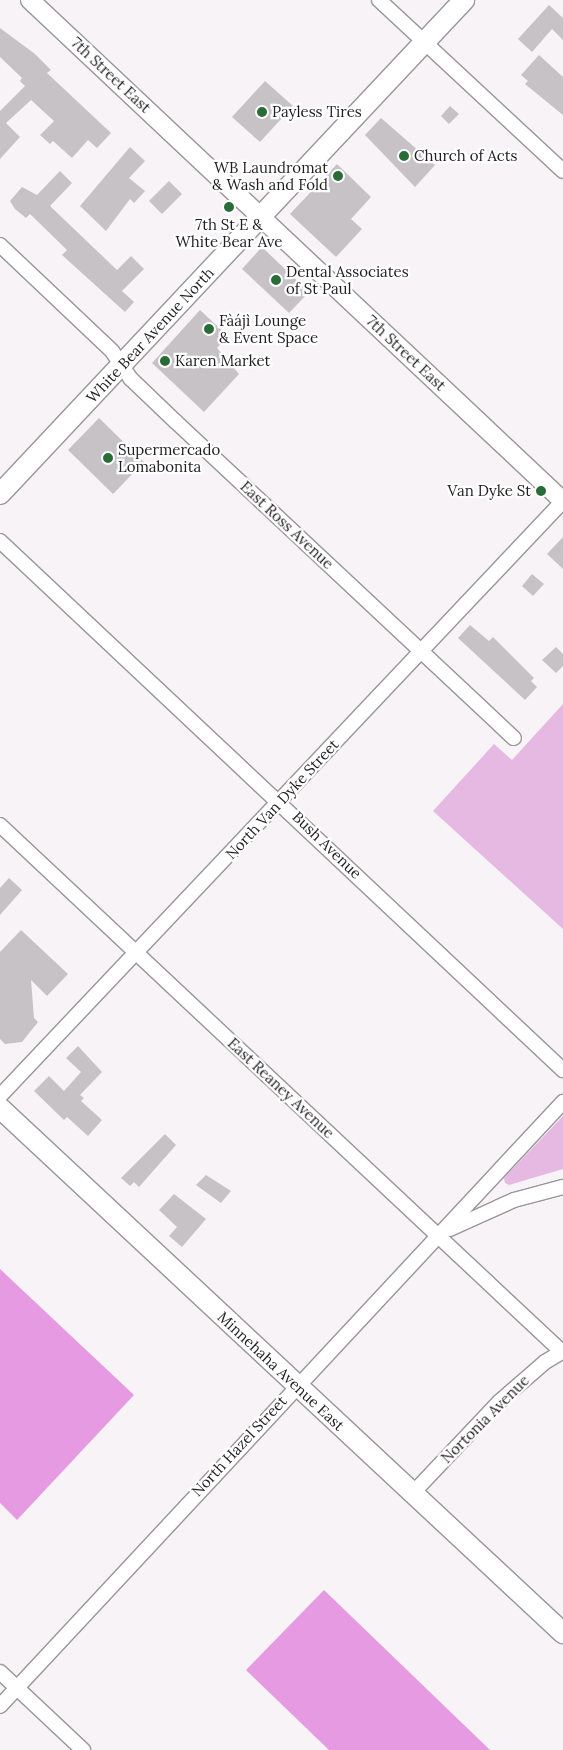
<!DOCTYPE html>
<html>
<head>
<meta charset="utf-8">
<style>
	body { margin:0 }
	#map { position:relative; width:563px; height:1750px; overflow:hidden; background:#f8f3f7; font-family:Lora,serif }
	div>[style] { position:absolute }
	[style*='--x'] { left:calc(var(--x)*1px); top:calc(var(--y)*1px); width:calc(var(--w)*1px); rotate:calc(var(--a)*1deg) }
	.green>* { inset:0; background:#e6b9e3 }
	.forest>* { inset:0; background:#e59ae1 }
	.building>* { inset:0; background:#c6c2c6 }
	.roads { filter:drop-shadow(1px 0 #9a969a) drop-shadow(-1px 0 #9a969a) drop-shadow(0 1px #9a969a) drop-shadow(0 -1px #9a969a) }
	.minor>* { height:14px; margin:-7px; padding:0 7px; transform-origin:7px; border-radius:7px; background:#fff }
	.tertiary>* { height:18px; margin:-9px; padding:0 9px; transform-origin:9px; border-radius:9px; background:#fff }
	.secondary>* { height:20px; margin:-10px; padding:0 10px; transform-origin:10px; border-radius:10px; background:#fff }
	.dots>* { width:14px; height:14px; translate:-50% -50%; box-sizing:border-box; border:2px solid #fff; border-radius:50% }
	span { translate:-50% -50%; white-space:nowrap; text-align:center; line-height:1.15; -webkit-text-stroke:4.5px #fff; paint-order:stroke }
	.street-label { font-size:15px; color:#201e20 }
	.poi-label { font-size:15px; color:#201e20 }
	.left { translate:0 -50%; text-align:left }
	.right { translate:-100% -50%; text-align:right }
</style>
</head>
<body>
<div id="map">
	<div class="green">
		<div style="clip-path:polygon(563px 704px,563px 929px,433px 811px,494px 744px,512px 760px)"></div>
		<div style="clip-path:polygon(563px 1116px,563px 1169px,509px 1185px,505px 1183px,504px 1178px)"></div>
	</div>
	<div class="forest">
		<div style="clip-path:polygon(0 1269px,134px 1395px,17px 1520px,0 1503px)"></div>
		<div style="clip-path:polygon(324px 1590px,490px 1750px,329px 1750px,246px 1670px)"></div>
	</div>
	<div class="building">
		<div style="clip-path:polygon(549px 5px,563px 18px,563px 40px,552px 29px,532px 52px,518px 39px)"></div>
		<div style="clip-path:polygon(0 28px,35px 54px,51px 70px,47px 73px,111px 133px,97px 148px,88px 140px,72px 158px,53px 141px,50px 144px,40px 135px,54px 121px,31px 100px,6px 123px,20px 137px,0 159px,0 111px,25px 86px,20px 81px,22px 78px,0 57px)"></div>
		<div style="clip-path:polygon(539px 55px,563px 77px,563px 115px,525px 84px,528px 81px,521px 75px)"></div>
		<div style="clip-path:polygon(265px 81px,293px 106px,260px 142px,232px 117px)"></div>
		<div style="clip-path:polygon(450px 106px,459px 114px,449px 124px,441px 116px)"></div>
		<div style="clip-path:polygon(381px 118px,435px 165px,415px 187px,365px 135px)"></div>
		<div style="clip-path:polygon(130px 147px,145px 161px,129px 178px,145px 191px,134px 203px,130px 199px,106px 231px,80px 206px)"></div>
		<div style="clip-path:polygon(337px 164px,371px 197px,351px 219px,362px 229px,336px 257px,290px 214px)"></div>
		<div style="clip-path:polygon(60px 171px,72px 183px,50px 206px,117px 270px,131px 256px,144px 269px,122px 291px,134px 302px,125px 312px,62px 255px,67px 250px,30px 214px,26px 218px,15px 209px,10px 201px,22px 187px,37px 195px)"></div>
		<div style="clip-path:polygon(169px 181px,182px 194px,162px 214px,149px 201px)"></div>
		<div style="clip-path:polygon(262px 247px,309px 292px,289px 313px,242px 269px)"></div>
		<div style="clip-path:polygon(200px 310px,228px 336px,217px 348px,239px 374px,204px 412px,152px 363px)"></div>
		<div style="clip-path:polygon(99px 418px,144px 462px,113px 494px,68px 450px)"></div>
		<div style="clip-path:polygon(563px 537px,563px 569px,547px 554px)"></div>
		<div style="clip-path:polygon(532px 574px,544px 584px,533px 596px,522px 586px)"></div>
		<div style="clip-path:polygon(470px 625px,489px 641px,493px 637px,534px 678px,531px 681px,537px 687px,525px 700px,458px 638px)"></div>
		<div style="clip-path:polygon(556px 647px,563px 654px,563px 666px,556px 673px,542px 660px)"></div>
		<div style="clip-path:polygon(9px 878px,22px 890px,0 915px,0 888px)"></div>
		<div style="clip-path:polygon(21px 930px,68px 974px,47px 996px,31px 980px,34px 1018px,38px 1022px,22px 1042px,5px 1044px,0 1039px,0 952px)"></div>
		<div style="clip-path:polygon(78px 1046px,102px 1072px,80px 1095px,84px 1098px,81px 1101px,102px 1120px,88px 1136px,67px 1117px,64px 1120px,34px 1091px,49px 1076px,64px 1091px,81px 1072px,66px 1058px)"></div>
		<div style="clip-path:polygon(165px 1134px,176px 1145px,139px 1187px,134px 1182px,130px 1186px,121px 1178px)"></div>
		<div style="clip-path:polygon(206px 1175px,231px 1191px,221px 1203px,196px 1185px)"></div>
		<div style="clip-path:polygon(174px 1194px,206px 1219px,182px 1247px,169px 1236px,177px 1227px,159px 1210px)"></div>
	</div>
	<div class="roads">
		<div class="minor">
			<div style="--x:379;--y:0;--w:251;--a:42.9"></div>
			<div style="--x:0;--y:245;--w:154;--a:43.4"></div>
			<div style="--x:112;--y:351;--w:34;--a:56"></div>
			<div style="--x:131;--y:379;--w:61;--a:43.7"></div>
			<div style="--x:175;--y:421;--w:464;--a:43.1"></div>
			<div style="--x:0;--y:541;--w:773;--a:43.22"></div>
			<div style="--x:0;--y:825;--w:770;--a:43.16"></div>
			<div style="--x:0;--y:1096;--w:819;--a:-46.58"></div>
			<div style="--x:450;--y:1229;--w:70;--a:-24.4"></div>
			<div style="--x:514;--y:1200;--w:51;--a:-14.9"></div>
			<div style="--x:412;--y:1494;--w:127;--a:-46.6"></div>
			<div style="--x:499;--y:1402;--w:61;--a:-41"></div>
			<div style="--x:545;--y:1362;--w:21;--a:-31"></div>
			<div style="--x:0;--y:1672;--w:114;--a:43.2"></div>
			<div style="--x:0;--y:1706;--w:826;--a:-47.01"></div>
		</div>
		<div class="tertiary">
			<div style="--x:30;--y:0;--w:731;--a:43.23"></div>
		</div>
		<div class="secondary">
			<div style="--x:0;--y:494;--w:678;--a:-46.79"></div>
			<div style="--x:0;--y:1108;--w:770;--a:43"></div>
		</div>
	</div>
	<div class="dots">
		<div style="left:262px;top:112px;background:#286d38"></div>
		<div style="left:404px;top:156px;background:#286d38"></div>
		<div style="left:338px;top:176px;background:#286d38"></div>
		<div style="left:229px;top:207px;background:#286d38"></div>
		<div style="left:276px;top:280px;background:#286d38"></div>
		<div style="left:209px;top:329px;background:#286d38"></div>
		<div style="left:165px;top:361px;background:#286d38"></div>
		<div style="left:108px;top:458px;background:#286d38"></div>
		<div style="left:541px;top:491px;background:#286d38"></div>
	</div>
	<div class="street-label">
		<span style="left:111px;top:75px;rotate:43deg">7th Street East</span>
		<span style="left:150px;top:335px;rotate:-47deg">White Bear Avenue North</span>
		<span style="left:406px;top:353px;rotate:43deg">7th Street East</span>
		<span style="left:287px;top:525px;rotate:43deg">East Ross Avenue</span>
		<span style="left:282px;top:799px;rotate:-47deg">North Van Dyke Street</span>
		<span style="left:327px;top:845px;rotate:44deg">Bush Avenue</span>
		<span style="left:281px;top:1088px;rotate:43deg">East Reaney Avenue</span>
		<span style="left:281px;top:1371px;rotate:43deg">Minnehaha Avenue East</span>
		<span style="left:485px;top:1419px;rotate:-45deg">Nortonia Avenue</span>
		<span style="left:239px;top:1446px;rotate:-47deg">North Hazel Street</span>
	</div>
	<div class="poi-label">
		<span class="left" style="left:272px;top:112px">Payless Tires</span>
		<span class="left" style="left:414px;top:156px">Church of Acts</span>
		<span class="right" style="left:328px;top:176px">WB Laundromat<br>&amp; Wash and Fold</span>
		<span style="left:229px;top:233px">7th St E &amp;<br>White Bear Ave</span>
		<span class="left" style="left:286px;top:280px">Dental Associates<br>of St Paul</span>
		<span class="left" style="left:219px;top:329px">Fàájì Lounge<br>&amp; Event Space</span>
		<span class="left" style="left:175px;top:361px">Karen Market</span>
		<span class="left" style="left:118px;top:458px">Supermercado<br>Lomabonita</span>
		<span class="right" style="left:531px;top:491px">Van Dyke St</span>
	</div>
</div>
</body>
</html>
